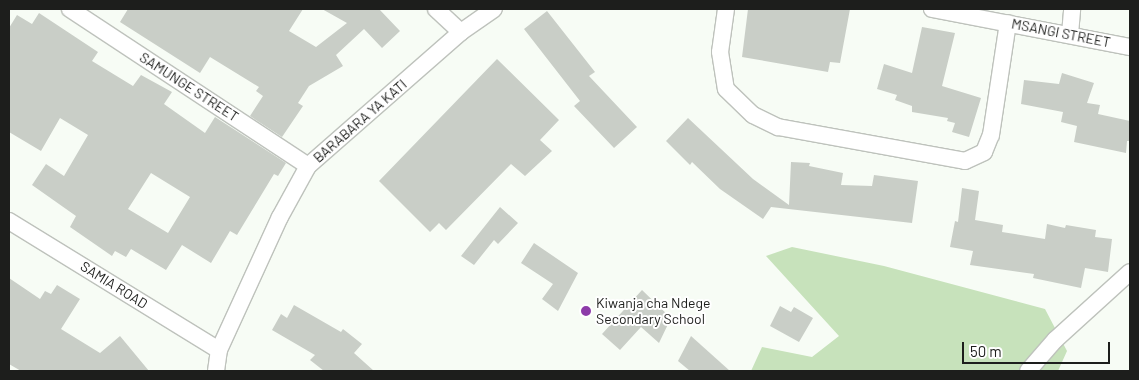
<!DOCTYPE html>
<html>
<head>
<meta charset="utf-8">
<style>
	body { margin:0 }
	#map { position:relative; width:1139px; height:380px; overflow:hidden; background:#f7fcf5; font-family:Barlow,sans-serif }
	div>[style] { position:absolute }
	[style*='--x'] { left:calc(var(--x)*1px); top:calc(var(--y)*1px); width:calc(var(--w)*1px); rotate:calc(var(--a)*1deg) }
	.green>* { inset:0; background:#c7e2bb }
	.building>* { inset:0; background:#c9cec7 }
	.roads { filter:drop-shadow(1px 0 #bec2bc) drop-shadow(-1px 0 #bec2bc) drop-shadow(0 1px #bec2bc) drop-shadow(0 -1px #bec2bc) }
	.street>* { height:16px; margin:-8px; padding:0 8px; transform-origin:8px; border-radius:8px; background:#fff }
	.dots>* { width:14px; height:14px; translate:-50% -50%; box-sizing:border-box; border:2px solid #fff; border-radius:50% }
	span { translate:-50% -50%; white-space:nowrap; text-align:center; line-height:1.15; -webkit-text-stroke:4px #fff; paint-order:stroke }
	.street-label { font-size:14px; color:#1d1e1c }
	.poi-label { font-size:14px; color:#1d1e1c }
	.left { translate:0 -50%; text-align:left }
	.frame { position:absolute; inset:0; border:10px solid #1d1e1c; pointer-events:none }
	.scale { position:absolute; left:962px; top:342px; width:148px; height:22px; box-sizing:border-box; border:2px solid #1d1e1c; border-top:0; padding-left:6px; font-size:15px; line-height:18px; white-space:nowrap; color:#1d1e1c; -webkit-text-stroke:4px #fff; paint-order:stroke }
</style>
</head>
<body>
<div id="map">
	<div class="green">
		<div style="clip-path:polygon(792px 247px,884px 266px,1045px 309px,1067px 351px,1058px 371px,751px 371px,762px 347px,812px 357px,839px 336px,766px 256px)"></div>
	</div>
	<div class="building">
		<div style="clip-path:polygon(128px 9px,303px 9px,289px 31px,316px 47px,347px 23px,322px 9px,379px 9px,400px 31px,382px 48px,364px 29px,336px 55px,343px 66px,309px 86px,298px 103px,303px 106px,282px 137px,250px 116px,263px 96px,256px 91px,259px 87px,210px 57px,200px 73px,120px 22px)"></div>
		<div style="clip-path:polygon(748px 9px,850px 9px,840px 63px,830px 62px,828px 72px,742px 57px)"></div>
		<div style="clip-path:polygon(547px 11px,595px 72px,589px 76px,637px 127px,614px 148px,574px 106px,580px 101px,524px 29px)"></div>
		<div style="clip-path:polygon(evenodd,39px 13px,98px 52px,92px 61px,133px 86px,141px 75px,172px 92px,164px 104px,205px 133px,215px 117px,286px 163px,278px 176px,274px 174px,237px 235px,230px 231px,211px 263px,182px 245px,166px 270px,131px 249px,126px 257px,115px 251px,112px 256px,70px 227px,76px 216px,32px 185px,46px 164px,64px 176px,88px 135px,60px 118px,41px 151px,9px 132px,9px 28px,17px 15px,32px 24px,39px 13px,151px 173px,190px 197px,168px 233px,128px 209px,151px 173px)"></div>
		<div style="clip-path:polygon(922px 27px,955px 33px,942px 86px,981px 98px,969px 137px,952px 132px,955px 123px,947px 121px,948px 118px,912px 112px,912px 106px,895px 100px,897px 95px,877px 89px,884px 64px,912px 73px)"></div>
		<div style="clip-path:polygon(497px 59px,559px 120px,540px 140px,552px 151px,525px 176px,511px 164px,446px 230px,439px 223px,430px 232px,379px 181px)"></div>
		<div style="clip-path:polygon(1062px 73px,1094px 83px,1087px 103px,1100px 105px,1098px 114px,1130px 121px,1130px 141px,1127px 141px,1126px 153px,1074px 142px,1077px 126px,1061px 122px,1063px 112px,1021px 104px,1024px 80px,1059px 84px)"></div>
		<div style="clip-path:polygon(688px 118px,753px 179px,789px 205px,791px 162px,810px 163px,809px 166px,843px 173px,841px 185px,872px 186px,874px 175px,918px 181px,912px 223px,771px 207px,763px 219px,720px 189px,692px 162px,690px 165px,666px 141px)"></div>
		<div style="clip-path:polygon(962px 188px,979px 191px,975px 220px,1003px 225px,1002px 232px,1045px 239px,1047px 224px,1065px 228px,1066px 225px,1096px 230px,1095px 237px,1112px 239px,1108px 272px,1085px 268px,1081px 288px,1033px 278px,1034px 274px,970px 265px,973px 251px,950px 247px,955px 221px,958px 222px)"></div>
		<div style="clip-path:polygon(500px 207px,518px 223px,498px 244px,494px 240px,474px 265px,461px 256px)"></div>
		<div style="clip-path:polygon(534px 243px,578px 273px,558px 311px,542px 299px,553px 284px,521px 263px)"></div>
		<div style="clip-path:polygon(9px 278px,40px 299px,45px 291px,51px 294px,57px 285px,80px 299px,61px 329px,100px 353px,120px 336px,149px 371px,21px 371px,9px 364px)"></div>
		<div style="clip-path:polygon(642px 290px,671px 318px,659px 343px,641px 327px,620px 350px,602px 334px)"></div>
		<div style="clip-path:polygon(294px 305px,341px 332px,343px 329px,362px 344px,354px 353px,374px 371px,324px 371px,310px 360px,315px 355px,272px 330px,281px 314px,287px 318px)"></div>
		<div style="clip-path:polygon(780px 306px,791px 312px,794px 307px,813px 318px,799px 342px,770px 326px)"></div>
		<div style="clip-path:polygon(691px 336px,730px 371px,690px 371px,678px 361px)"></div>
	</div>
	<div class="roads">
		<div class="street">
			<div style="--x:70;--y:9;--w:285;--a:33.4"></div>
			<div style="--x:436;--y:9;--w:34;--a:43"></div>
			<div style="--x:726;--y:9;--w:43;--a:97.9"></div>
			<div style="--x:720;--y:52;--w:37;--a:81"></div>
			<div style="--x:726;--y:89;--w:37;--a:44"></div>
			<div style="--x:753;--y:115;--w:28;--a:26"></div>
			<div style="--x:778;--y:127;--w:190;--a:10.3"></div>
			<div style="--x:965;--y:161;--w:21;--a:-25"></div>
			<div style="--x:984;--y:152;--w:18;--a:-68"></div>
			<div style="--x:991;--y:135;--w:113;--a:-81.4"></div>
			<div style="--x:932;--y:9;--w:202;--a:10.9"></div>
			<div style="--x:1070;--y:34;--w:25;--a:-85"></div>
			<div style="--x:9;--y:221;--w:246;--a:31.6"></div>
			<div style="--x:216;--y:371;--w:21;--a:-82"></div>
			<div style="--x:219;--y:350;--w:146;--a:-65.4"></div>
			<div style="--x:280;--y:217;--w:58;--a:-61.2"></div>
			<div style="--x:308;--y:166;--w:203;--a:-41.2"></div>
			<div style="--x:461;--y:32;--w:40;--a:-34.9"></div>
			<div style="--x:1028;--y:371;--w:41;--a:-48.9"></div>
			<div style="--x:1055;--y:340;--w:101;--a:-42.2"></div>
		</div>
	</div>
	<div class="dots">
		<div style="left:586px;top:311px;background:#8d3ba9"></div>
	</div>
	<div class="street-label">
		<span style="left:1061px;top:33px;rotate:11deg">MSANGI STREET</span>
		<span style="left:189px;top:87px;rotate:33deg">SAMUNGE STREET</span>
		<span style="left:360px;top:121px;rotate:-41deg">BARABARA YA KATI</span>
		<span style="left:114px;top:285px;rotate:32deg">SAMIA ROAD</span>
	</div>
	<div class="poi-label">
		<span class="left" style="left:596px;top:311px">Kiwanja cha Ndege<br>Secondary School</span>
	</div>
	<div class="frame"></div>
	<div class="scale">50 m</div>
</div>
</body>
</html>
